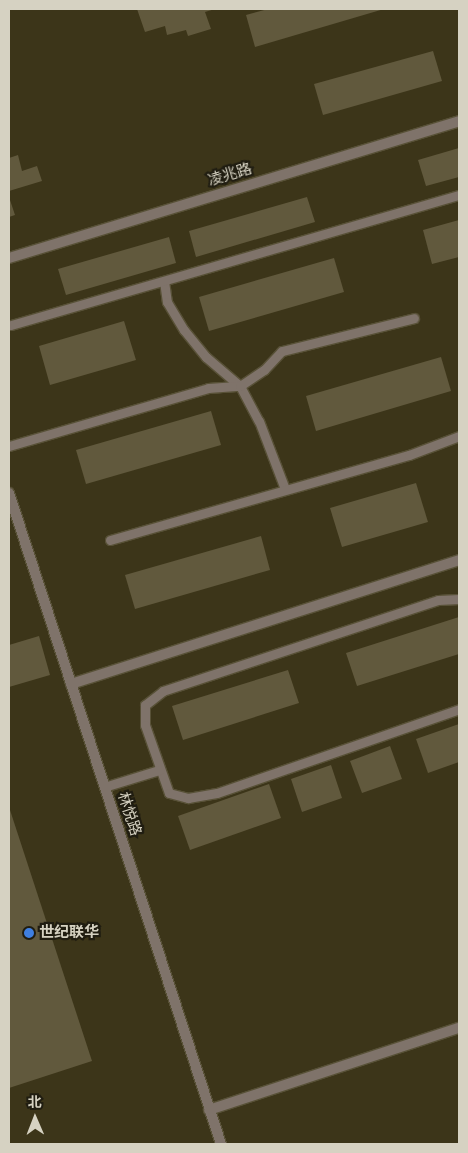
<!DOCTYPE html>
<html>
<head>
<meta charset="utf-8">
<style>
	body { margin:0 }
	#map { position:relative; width:468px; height:1153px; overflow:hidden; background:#3c3519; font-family:"Source Sans 3","Noto Sans SC",sans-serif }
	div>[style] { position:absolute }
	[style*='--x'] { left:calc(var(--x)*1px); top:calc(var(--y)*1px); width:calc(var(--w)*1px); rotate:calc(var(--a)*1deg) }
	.building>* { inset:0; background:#61593d }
	.roads { filter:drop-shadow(1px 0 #585137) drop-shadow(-1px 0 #585137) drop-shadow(0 1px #585137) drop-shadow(0 -1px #585137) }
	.service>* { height:9px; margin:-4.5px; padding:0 4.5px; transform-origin:4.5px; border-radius:4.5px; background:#7f736a }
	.minor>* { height:10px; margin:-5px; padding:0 5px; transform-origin:5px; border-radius:5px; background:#7f736a }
	.dots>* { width:14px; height:14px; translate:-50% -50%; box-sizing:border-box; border:2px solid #201d11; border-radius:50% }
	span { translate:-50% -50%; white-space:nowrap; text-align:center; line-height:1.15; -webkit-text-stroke:4.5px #201d11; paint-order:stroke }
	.street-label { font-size:15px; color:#d6d2c2 }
	.poi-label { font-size:15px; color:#d6d2c2; font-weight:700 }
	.left { translate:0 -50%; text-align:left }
	.frame { position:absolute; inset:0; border:10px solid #d6d2c2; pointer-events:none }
	.north { position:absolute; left:10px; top:1093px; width:50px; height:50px; -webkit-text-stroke:4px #201d11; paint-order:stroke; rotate:359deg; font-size:14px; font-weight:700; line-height:20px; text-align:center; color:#d6d2c2 }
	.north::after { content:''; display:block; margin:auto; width:18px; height:22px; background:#d6d2c2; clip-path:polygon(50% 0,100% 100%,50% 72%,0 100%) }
</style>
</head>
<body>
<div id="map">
	<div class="building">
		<div style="clip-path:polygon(137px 9px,215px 9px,205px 12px,211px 29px,188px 36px,186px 30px,167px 35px,165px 26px,145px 32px)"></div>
		<div style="clip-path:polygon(268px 9px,384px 9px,255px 47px,246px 15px)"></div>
		<div style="clip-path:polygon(433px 51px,442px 81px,323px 115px,314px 84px)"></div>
		<div style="clip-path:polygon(459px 148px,459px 177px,426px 186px,418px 160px)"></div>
		<div style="clip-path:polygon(18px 155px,22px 171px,37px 166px,42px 181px,9px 191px,9px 158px)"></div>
		<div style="clip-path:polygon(9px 197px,15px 215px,9px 217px)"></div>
		<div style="clip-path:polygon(307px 197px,315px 222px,196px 257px,189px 231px)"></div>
		<div style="clip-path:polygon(459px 220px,459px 257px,432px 264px,423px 230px)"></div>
		<div style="clip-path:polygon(169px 237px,176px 263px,66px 295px,58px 269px)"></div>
		<div style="clip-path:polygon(334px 258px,344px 292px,209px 331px,199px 297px)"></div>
		<div style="clip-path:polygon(124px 321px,136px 360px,50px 385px,39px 346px)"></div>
		<div style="clip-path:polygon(441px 357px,451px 391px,316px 431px,306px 396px)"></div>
		<div style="clip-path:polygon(211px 411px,221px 445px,86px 484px,76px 450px)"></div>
		<div style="clip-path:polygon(416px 483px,428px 522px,342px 547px,330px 508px)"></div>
		<div style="clip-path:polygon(261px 536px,270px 570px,135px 609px,125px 575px)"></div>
		<div style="clip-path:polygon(459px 617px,459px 654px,357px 686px,346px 653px)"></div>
		<div style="clip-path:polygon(39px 636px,50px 675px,9px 687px,9px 645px)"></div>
		<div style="clip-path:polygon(288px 670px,299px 703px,183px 740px,172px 706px)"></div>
		<div style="clip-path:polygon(459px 724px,459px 762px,428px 773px,416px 739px)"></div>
		<div style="clip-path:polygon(390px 746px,402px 779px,362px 793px,350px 761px)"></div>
		<div style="clip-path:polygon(331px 765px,342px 798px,302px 812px,291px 779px)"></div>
		<div style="clip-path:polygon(269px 784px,281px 818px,190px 850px,178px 816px)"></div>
		<div style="clip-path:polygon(9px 807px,92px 1061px,9px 1088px)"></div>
	</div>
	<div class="roads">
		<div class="service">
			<div style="--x:164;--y:281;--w:21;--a:82"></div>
			<div style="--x:167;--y:302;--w:33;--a:59"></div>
			<div style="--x:184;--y:330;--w:35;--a:51"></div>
			<div style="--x:206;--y:357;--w:45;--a:40.5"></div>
			<div style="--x:240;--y:386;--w:40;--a:62"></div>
			<div style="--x:259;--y:421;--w:73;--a:69.1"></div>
			<div style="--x:11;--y:325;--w:466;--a:-16.2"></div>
			<div style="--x:9;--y:446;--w:207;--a:-16.2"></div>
			<div style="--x:208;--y:388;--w:32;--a:-4"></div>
			<div style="--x:240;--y:386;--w:29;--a:-34"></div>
			<div style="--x:264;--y:370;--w:26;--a:-47"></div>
			<div style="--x:282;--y:351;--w:136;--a:-14"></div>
			<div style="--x:110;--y:540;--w:311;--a:-15.9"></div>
			<div style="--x:409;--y:455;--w:53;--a:-20.8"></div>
			<div style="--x:459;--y:599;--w:21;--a:177"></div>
			<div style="--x:438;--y:600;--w:290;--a:161.7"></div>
			<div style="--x:163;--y:691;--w:23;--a:142"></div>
			<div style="--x:145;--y:705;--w:20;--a:90"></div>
			<div style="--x:145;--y:725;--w:72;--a:70.6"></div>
			<div style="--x:169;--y:793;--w:20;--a:15"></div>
			<div style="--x:188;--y:798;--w:29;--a:-10"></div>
			<div style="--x:217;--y:793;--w:256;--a:-19.1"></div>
			<div style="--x:104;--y:787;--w:58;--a:-17.2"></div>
		</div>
		<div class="minor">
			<div style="--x:9;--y:258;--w:470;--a:-16.9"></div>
			<div style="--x:9;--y:493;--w:685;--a:71.96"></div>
			<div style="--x:71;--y:684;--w:407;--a:-17.7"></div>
			<div style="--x:209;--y:1110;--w:263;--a:-18.2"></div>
		</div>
	</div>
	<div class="dots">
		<div style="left:29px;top:933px;background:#3f7fe0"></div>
	</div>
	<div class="street-label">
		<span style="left:230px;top:175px;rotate:-17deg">凌兆路</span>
		<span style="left:129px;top:814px;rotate:72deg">林悦路</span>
	</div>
	<div class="poi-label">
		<span class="left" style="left:39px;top:933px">世纪联华</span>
	</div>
	<div class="frame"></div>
	<div class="north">北</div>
</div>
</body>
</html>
